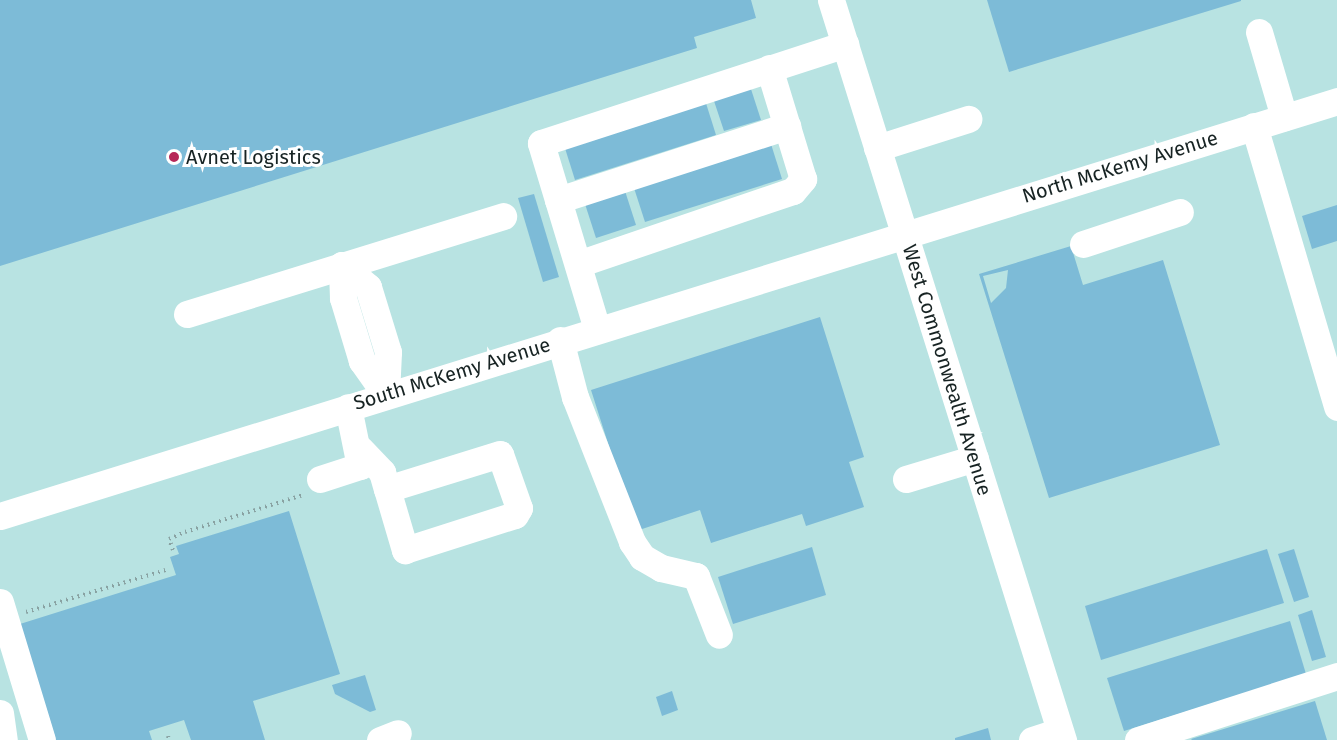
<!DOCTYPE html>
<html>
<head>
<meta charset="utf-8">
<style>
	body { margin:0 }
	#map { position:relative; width:1337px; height:740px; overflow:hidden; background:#ccedec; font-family:"Fira Sans",sans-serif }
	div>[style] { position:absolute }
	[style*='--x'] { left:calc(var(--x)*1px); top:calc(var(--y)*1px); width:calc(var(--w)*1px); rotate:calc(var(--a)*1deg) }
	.built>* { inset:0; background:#b8e3e2 }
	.building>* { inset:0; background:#7dbbd7 }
	.path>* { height:4px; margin-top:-2px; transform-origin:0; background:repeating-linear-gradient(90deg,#89a2a2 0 1.5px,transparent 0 6px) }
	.minor>* { height:27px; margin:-13.5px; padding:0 13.5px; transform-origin:13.5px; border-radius:13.5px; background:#fff }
	.dots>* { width:16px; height:16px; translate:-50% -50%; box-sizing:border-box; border:3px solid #fff; border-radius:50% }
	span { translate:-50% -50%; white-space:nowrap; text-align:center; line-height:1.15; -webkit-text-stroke:6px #fff; paint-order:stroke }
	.poi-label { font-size:20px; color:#172323 }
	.left { translate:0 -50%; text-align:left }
	.street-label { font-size:20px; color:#172323 }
</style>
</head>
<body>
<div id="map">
	<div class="built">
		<div style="clip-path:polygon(0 0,1337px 0,1337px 740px,0 740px)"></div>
	</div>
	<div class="building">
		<div style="clip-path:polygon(0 0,751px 0,756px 18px,694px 37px,697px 48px,0 266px)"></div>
		<div style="clip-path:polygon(987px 0,1241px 0,1241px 1px,1009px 72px)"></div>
		<div style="clip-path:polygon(750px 86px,761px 120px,724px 131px,713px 98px)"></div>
		<div style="clip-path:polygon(705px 100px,716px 135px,575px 180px,564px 145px)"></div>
		<div style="clip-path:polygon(771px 144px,782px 179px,645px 222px,634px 188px)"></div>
		<div style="clip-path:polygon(625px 191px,636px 225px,596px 238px,585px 204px)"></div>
		<div style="clip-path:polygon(534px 194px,559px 277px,543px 282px,518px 198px)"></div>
		<div style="clip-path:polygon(1337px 205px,1337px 241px,1312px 249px,1302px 216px)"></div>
		<div style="clip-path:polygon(evenodd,1071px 246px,1083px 285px,1163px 260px,1220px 445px,1049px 498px,979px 274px,1071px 246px,1008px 270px,1006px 288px,991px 303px,983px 276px,1008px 270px)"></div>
		<div style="clip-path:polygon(820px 317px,864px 457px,849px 462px,864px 507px,806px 526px,802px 514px,711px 543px,700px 510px,636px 531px,591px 390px)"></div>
		<div style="clip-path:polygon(289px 511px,340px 674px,253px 701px,265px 740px,191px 740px,184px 720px,149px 731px,152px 740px,56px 740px,20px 624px,176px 575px,170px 557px,179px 554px,176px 546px)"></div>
		<div style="clip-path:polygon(812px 547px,826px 595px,733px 624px,718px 577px)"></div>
		<div style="clip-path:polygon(1267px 549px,1284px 603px,1101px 660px,1085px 606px)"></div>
		<div style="clip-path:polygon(1294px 549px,1309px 597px,1294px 602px,1278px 554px)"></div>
		<div style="clip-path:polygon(1312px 610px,1326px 657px,1312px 661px,1298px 615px)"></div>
		<div style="clip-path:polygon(1290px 621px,1306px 674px,1124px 731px,1107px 678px)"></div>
		<div style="clip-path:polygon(365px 675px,376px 710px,370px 712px,335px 694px,332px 685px)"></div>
		<div style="clip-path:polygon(672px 691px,678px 710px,662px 716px,656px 697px)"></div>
		<div style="clip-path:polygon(1315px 701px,1327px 740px,1192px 740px,1191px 739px)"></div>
		<div style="clip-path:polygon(988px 728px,991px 740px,955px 740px,955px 738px)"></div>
	</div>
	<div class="path">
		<div style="--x:173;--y:550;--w:12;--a:-110"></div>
		<div style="--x:169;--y:539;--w:17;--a:-24"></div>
		<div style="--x:185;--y:532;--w:124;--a:-17.4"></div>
		<div style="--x:26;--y:612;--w:149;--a:-16.7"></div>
		<div style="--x:168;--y:736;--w:4;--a:76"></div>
	</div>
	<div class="minor">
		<div style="--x:831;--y:0;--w:776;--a:72.59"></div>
		<div style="--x:1259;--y:32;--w:89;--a:73.6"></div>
		<div style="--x:1254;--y:126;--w:293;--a:73.5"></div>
		<div style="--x:877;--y:148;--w:96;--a:-17.7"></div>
		<div style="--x:558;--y:200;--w:241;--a:-17.9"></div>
		<div style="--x:1083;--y:244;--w:102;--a:-18.3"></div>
		<div style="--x:578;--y:264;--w:227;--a:-18.8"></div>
		<div style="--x:793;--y:191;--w:16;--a:-50"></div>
		<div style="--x:803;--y:179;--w:116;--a:-107"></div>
		<div style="--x:342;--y:265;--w:34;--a:40"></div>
		<div style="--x:368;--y:287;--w:68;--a:72.9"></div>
		<div style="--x:388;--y:352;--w:43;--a:92.7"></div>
		<div style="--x:386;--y:395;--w:42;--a:-125.2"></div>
		<div style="--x:362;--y:361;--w:66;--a:-106.8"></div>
		<div style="--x:343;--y:298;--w:33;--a:-92"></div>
		<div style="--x:187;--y:314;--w:331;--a:-17.2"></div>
		<div style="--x:597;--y:329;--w:194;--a:-106.8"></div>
		<div style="--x:541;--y:143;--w:320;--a:-18"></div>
		<div style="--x:560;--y:340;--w:59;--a:75.3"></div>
		<div style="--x:575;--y:397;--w:156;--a:68.5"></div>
		<div style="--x:632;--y:542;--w:18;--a:56"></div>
		<div style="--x:642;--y:557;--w:22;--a:30"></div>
		<div style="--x:661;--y:568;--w:36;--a:13"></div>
		<div style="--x:696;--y:576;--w:63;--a:68.7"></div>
		<div style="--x:360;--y:449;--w:32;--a:46"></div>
		<div style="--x:382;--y:472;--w:18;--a:74"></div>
		<div style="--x:387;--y:489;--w:64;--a:73.6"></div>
		<div style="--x:405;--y:550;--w:115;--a:-17.7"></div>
		<div style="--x:515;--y:515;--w:8;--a:-60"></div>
		<div style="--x:519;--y:508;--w:57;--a:-109.4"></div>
		<div style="--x:500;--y:454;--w:118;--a:162.8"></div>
		<div style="--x:320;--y:479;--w:42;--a:-18"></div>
		<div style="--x:360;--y:466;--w:60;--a:-101.5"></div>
		<div style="--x:906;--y:479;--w:72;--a:-16.9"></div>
		<div style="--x:0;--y:516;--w:1400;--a:-17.24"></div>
		<div style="--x:0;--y:602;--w:144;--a:73.1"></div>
		<div style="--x:0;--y:713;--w:27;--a:82"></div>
		<div style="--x:380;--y:740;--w:19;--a:-21"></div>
		<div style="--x:1032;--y:740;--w:29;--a:-18"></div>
		<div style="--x:1138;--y:740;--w:209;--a:-17.8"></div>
	</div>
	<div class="dots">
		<div style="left:174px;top:157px;background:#b62758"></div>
	</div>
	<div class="poi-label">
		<span class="left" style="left:186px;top:157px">Avnet Logistics</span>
	</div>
	<div class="street-label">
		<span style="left:1120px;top:167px;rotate:-17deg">North McKemy Avenue</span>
		<span style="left:947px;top:370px;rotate:73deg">West Commonwealth Avenue</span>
		<span style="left:452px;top:374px;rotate:-17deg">South McKemy Avenue</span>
	</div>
</div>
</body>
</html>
